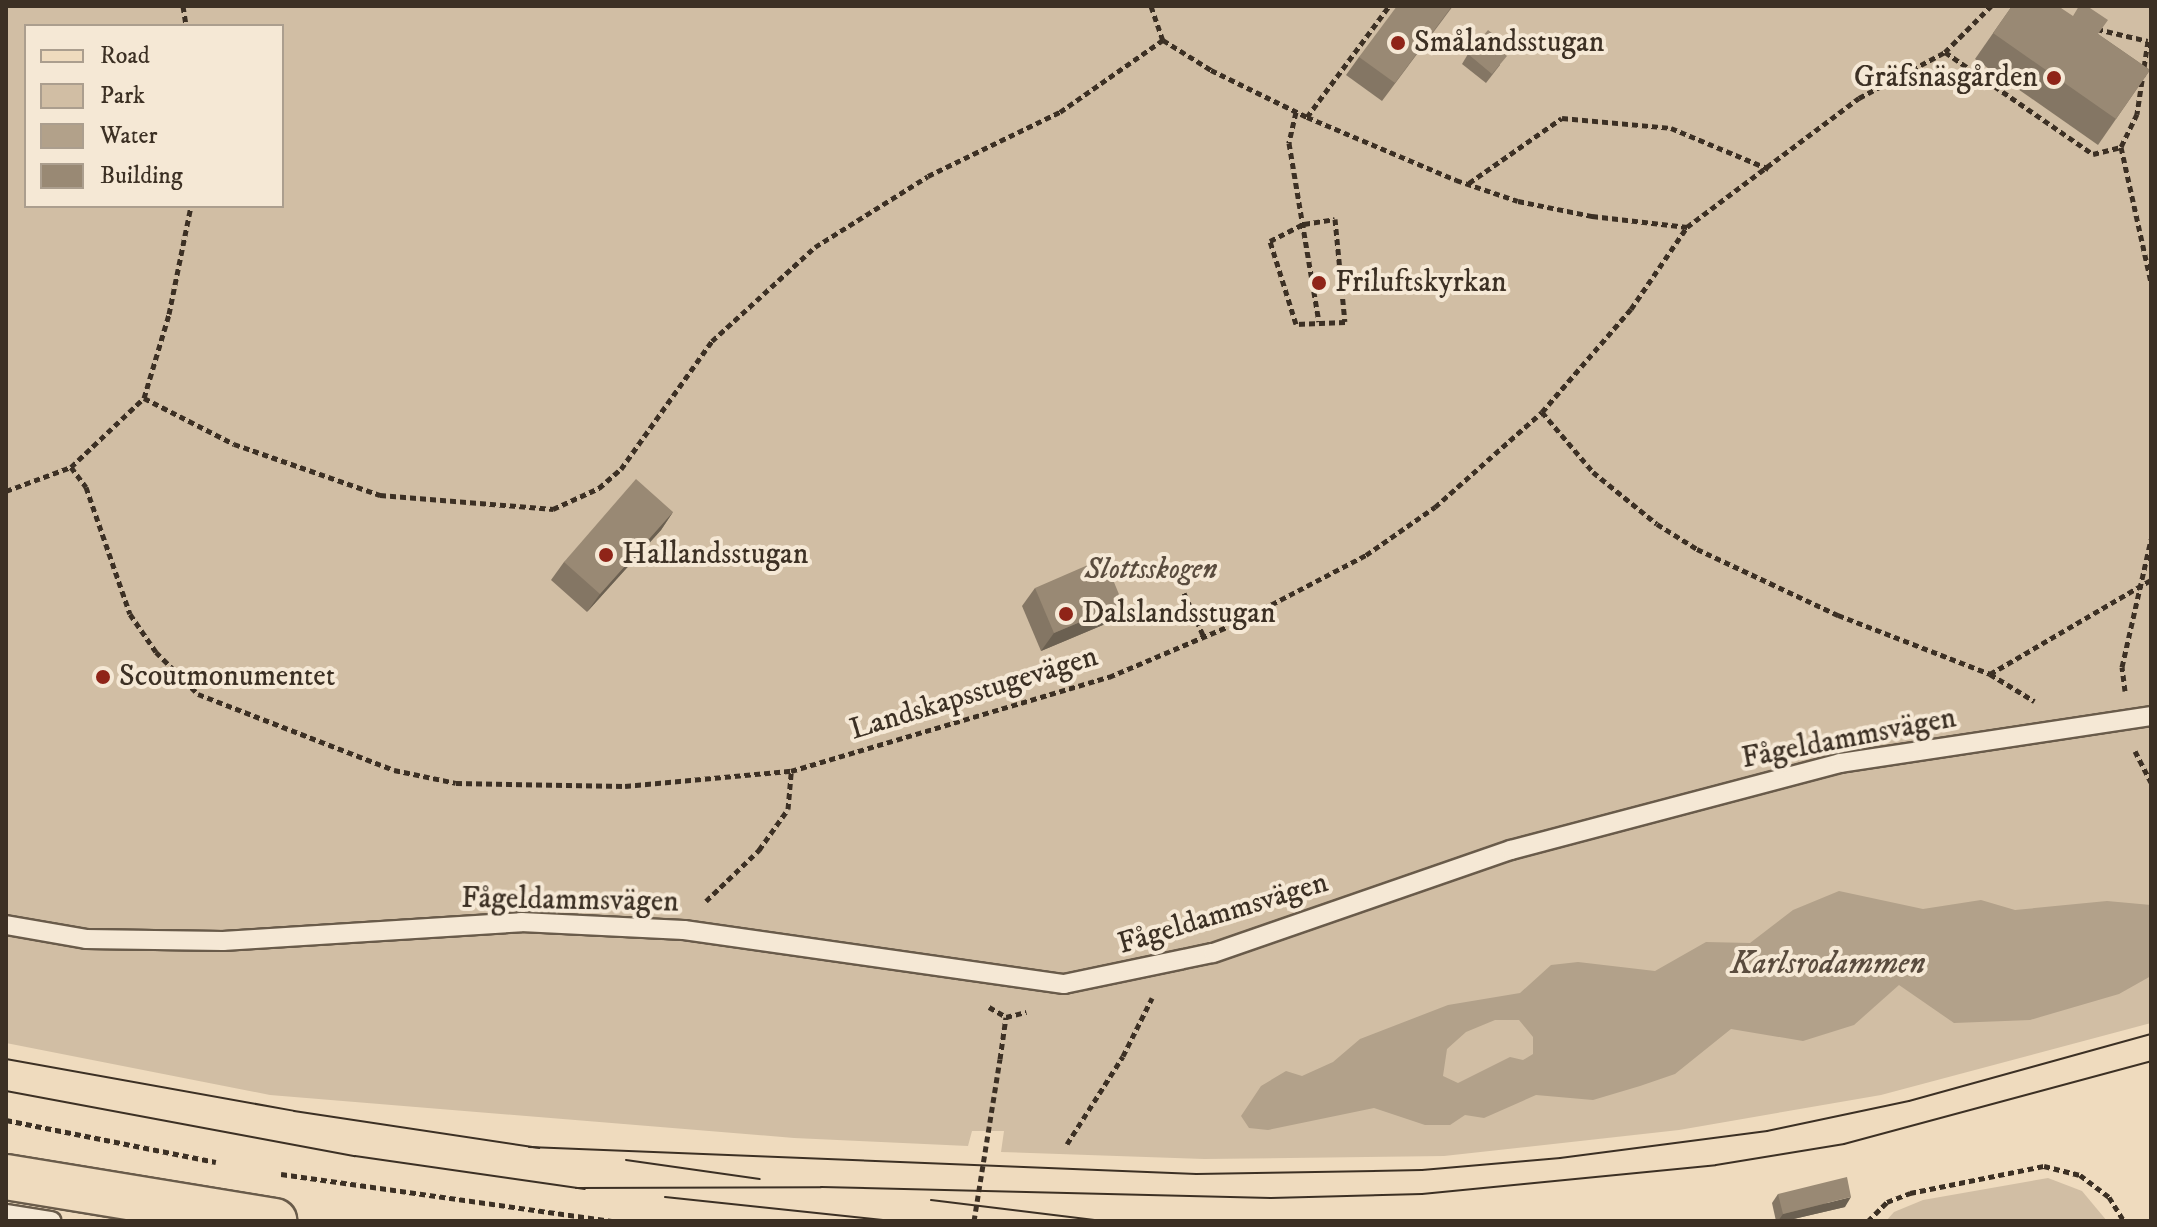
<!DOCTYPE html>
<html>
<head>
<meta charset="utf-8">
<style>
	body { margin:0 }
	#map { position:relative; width:2157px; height:1227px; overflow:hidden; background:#efdbbe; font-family:"IM FELL DW Pica",serif }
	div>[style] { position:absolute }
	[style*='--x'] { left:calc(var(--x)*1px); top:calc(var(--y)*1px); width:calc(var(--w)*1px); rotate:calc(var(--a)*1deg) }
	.green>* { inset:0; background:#d1bea4 }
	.water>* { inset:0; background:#b2a18a }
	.path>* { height:5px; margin-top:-2.5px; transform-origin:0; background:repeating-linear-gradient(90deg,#3c3024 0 6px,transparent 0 10px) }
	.roads { filter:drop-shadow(2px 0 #695b4a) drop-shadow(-2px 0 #695b4a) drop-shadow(0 2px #695b4a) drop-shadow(0 -2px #695b4a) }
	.lane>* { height:18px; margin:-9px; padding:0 9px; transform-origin:9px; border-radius:9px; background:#f5e8d5 }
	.primary>* { height:44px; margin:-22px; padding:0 22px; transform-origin:22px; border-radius:22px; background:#efdbbe }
	.tram>* { height:2px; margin:-1px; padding:0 1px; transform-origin:1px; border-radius:1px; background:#3c3024 }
	.path-bridge>* { height:5px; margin-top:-2.5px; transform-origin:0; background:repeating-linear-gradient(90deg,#3c3024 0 6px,transparent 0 10px) }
	.wall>* { inset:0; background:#847664 }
	.shaded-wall>* { inset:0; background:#6b6051 }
	.building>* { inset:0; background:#998974 }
	.dots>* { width:22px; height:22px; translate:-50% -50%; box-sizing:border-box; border:4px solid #f5e8d5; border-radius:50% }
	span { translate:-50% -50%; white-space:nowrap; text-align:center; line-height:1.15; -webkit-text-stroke:8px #f5e8d5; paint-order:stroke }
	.poi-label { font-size:30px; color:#3c3024 }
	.left { translate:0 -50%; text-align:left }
	.right { translate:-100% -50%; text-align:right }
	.park-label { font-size:30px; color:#5a4c3e; font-style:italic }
	.street-label { font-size:30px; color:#3c3024 }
	.water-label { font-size:32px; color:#5a4c3e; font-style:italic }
	.frame { position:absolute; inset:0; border:8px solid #3c3024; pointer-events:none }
	.legend { position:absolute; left:24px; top:24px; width:260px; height:184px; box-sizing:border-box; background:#f5e8d5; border:2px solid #ab9e8e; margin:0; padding:10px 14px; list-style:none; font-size:24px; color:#3c3024 }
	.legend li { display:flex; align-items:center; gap:16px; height:40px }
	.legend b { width:40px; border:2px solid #ab9e8e }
</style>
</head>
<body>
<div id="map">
	<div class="green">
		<div style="clip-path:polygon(evenodd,6px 6px,2151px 6px,2151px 1023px,1881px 1095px,1679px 1130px,1444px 1156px,1204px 1159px,1001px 1152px,1004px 1131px,972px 1131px,968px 1146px,794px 1138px,270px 1095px,6px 1043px,6px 6px,26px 26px,282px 26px,282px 206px,26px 206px,26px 26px)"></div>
		<div style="clip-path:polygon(2048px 1178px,2082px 1191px,2107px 1221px,1886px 1221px,1894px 1212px,1923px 1200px)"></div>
	</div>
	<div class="water">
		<div style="clip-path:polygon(evenodd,1839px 891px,1923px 909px,1981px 900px,2015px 910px,2107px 901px,2151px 905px,2151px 976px,2119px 994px,2030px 1020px,1954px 1023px,1899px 985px,1854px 1025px,1803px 1041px,1731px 1029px,1675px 1074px,1640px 1086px,1593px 1100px,1536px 1095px,1484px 1118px,1465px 1115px,1450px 1125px,1425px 1125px,1374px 1108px,1268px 1130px,1249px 1128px,1241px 1116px,1261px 1086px,1286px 1071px,1302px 1076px,1333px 1062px,1360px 1039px,1448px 1005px,1520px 993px,1551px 965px,1578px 962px,1655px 971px,1706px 942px,1750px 943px,1793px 910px,1839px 891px,1495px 1020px,1519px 1020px,1533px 1037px,1533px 1054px,1523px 1060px,1510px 1057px,1458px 1083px,1443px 1076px,1447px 1049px,1466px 1032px,1495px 1020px)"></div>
	</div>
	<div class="path">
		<div style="--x:183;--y:6;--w:20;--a:81"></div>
		<div style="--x:1151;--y:6;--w:36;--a:71"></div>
		<div style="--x:1163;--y:40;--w:57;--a:32"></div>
		<div style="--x:1211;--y:70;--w:107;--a:26.1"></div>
		<div style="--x:1307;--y:117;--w:162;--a:22.9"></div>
		<div style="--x:1456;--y:180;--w:65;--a:18.7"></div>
		<div style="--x:1518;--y:201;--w:76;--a:11.5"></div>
		<div style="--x:1592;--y:216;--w:96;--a:6.6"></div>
		<div style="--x:2097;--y:29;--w:52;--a:13.2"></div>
		<div style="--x:2148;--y:41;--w:74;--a:98.6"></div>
		<div style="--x:2137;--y:114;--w:37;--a:116"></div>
		<div style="--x:2121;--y:147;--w:138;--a:77.5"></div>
		<div style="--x:1945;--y:52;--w:180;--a:34.6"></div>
		<div style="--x:2093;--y:154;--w:29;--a:-14"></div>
		<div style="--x:1296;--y:112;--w:32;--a:103"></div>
		<div style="--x:1289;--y:143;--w:181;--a:80.5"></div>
		<div style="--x:1307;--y:117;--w:138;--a:-53.5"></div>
		<div style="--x:1469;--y:183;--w:113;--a:-35"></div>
		<div style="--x:1562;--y:118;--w:109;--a:5.2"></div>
		<div style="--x:1671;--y:128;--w:106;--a:22.7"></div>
		<div style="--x:1335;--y:219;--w:103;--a:84.5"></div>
		<div style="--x:1345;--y:322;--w:49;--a:177.7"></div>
		<div style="--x:1296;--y:324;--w:87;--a:-107.4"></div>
		<div style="--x:1270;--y:241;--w:38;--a:-27"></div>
		<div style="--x:1304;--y:224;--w:31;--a:-9"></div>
		<div style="--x:144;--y:398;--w:88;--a:-73.4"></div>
		<div style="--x:169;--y:314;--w:110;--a:-78.5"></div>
		<div style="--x:1542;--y:412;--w:79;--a:49.6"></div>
		<div style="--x:1593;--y:472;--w:82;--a:39.1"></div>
		<div style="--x:1657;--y:524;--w:47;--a:32"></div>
		<div style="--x:1697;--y:549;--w:156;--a:25.1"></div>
		<div style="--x:1838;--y:615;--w:163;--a:21.2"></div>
		<div style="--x:1990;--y:674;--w:52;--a:31.5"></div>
		<div style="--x:71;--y:467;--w:25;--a:53"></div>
		<div style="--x:86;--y:487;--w:134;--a:70.9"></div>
		<div style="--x:130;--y:614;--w:46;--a:55.6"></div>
		<div style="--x:156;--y:652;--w:59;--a:45"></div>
		<div style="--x:198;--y:694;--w:210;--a:21.2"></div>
		<div style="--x:394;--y:770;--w:63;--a:11.8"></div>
		<div style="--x:456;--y:783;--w:169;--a:1"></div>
		<div style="--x:625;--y:786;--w:167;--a:-5.2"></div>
		<div style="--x:6;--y:491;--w:69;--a:-20.3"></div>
		<div style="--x:71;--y:467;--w:100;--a:-43.4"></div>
		<div style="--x:144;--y:398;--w:101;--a:27.1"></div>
		<div style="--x:234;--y:444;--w:155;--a:19.3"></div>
		<div style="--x:380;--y:495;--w:174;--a:4.6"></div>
		<div style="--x:553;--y:509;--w:51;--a:-24.5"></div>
		<div style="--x:599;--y:488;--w:29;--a:-41"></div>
		<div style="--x:621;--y:469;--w:157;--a:-54.6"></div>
		<div style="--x:712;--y:341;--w:139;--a:-42.4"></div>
		<div style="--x:815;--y:247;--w:133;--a:-32.1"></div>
		<div style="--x:928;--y:176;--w:147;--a:-25.9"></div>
		<div style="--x:1060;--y:112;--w:126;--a:-35"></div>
		<div style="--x:1184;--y:593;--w:48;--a:65.6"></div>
		<div style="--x:1990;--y:674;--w:186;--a:-30.3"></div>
		<div style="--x:2125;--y:691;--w:24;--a:-97"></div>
		<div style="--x:2122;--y:667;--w:131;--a:-77.2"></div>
		<div style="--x:2135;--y:751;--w:35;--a:63"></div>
		<div style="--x:706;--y:901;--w:74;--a:-43.9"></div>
		<div style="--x:759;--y:850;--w:50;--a:-54.7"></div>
		<div style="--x:788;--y:809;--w:38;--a:-85"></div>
		<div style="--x:791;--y:771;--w:332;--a:-16.5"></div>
		<div style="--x:1109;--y:677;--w:138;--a:-23"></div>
		<div style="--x:1236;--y:623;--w:147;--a:-27.6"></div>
		<div style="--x:1366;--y:555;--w:84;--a:-34.8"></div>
		<div style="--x:1435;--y:507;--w:143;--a:-41.6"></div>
		<div style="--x:1542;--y:412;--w:136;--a:-49.2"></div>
		<div style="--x:1631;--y:309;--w:99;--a:-55.7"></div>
		<div style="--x:1687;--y:227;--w:215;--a:-36.9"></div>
		<div style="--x:1859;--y:98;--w:98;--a:-28.1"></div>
		<div style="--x:1945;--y:52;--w:65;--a:-45"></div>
		<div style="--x:989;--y:1007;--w:20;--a:30"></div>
		<div style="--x:1006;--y:1017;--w:21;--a:-14"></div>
		<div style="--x:1000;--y:1059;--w:42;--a:-81.9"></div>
		<div style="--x:6;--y:1120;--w:214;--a:11.3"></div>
		<div style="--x:1067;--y:1144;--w:104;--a:-57.5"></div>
		<div style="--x:1123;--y:1056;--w:65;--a:-63.4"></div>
		<div style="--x:281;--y:1174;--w:334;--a:8.1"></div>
		<div style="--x:1868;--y:1221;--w:27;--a:-45"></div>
		<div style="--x:1887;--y:1202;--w:25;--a:-21"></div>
		<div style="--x:1910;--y:1193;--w:137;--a:-11.4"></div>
		<div style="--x:2044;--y:1166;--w:37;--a:14"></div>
		<div style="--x:2080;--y:1175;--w:36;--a:37"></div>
		<div style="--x:2109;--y:1197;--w:28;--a:58"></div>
	</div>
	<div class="roads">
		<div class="lane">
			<div style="--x:6;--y:925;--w:81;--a:9.9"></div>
			<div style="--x:86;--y:939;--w:137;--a:0.8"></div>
			<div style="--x:223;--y:941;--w:299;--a:-3.6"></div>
			<div style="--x:521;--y:922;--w:163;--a:2.8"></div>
			<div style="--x:684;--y:930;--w:384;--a:8.1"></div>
			<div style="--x:1064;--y:984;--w:152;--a:-11.8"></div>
			<div style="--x:1213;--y:953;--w:315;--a:-19.1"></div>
			<div style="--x:1511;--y:850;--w:340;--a:-14.8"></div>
			<div style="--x:1840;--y:763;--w:315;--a:-8.6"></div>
			<div style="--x:6;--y:1214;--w:46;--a:8.8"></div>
		</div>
		<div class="primary">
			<div style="--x:6;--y:1177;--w:272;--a:9.3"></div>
		</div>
	</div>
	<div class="tram">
		<div style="--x:6;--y:1059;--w:293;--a:10.2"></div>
		<div style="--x:294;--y:1111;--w:248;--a:8.6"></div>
		<div style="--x:6;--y:1091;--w:355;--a:10.6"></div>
		<div style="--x:355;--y:1156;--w:232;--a:8.2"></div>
		<div style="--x:529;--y:1147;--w:668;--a:2.32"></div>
		<div style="--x:1196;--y:1174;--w:226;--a:-1"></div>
		<div style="--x:1422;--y:1170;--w:139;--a:-5"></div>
		<div style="--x:1560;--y:1158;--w:209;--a:-7.4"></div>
		<div style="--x:1767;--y:1131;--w:145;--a:-11.9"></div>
		<div style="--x:1909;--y:1101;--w:251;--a:-15.5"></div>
		<div style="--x:626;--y:1160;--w:135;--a:8.1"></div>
		<div style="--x:576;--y:1188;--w:245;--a:-0.2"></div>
		<div style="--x:821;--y:1187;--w:450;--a:1.4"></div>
		<div style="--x:1271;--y:1198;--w:151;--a:-1.5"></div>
		<div style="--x:1422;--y:1194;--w:295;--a:-5.6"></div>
		<div style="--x:1716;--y:1165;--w:130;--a:-9.3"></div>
		<div style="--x:1844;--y:1144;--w:318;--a:-15.1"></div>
		<div style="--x:665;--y:1197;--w:231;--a:6"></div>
		<div style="--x:931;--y:1200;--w:173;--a:7"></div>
	</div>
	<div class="path-bridge">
		<div style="--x:974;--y:1221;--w:164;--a:-80.9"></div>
	</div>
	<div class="wall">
		<div style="clip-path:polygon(1453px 6px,1382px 101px,1346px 75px,1359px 57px)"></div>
		<div style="clip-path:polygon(2012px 6px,2098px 34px,2150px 70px,2098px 145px,1975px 59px)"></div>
		<div style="clip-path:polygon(1500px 50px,1500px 65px,1486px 83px,1462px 64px,1468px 54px)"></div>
		<div style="clip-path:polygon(673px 512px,661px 530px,587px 612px,551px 580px,564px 562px)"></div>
		<div style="clip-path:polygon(1035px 588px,1110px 622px,1041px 651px,1022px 606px)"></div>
		<div style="clip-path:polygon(1778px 1194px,1845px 1207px,1785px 1221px,1776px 1221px,1772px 1203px)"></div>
	</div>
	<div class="shaded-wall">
		<div style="clip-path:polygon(673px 512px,661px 530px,587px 612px,600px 594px)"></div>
		<div style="clip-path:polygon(1123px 604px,1110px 622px,1041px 651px,1054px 633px)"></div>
		<div style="clip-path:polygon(1851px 1197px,1845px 1207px,1785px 1221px,1778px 1221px,1783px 1214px)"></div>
	</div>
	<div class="building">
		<div style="clip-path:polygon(1397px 6px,1452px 6px,1395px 83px,1359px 57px)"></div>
		<div style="clip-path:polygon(2012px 6px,2058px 6px,2073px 16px,2079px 6px,2087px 6px,2108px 20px,2098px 34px,2150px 70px,2116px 119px,1993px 33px)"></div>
		<div style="clip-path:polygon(1488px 30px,1505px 43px,1500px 50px,1507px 56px,1492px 74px,1468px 54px)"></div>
		<div style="clip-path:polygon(636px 479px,673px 512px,600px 594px,564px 562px)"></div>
		<div style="clip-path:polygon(1104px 558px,1123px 604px,1054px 633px,1035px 588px)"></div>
		<div style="clip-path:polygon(1847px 1177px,1851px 1197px,1783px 1214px,1778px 1194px)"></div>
	</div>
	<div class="dots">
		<div style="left:1398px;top:43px;background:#8f2418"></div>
		<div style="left:2054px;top:78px;background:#8f2418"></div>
		<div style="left:1319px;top:283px;background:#8f2418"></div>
		<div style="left:606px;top:555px;background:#8f2418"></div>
		<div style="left:1066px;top:614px;background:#8f2418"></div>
		<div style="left:103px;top:677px;background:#8f2418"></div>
	</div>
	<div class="poi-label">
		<span class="left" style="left:1414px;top:43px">Smålandsstugan</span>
		<span class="right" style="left:2038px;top:78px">Gräfsnäsgården</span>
		<span class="left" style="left:1335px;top:283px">Friluftskyrkan</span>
		<span class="left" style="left:622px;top:555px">Hallandsstugan</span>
		<span class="left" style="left:1082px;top:614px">Dalslandsstugan</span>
		<span class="left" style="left:119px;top:677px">Scoutmonumentet</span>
	</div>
	<div class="park-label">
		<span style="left:1151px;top:570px">Slottsskogen</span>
	</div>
	<div class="street-label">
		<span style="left:974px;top:694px;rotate:-17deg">Landskapsstugevägen</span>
		<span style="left:1849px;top:739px;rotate:-11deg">Fågeldammsvägen</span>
		<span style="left:570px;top:901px;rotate:1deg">Fågeldammsvägen</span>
		<span style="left:1223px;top:914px;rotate:-17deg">Fågeldammsvägen</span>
	</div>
	<div class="water-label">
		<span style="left:1828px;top:964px">Karlsrodammen</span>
	</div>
	<div class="frame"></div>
	<ul class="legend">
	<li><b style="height:10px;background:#efdbbe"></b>Road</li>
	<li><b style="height:22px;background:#d1bea4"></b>Park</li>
	<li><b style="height:22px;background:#b2a18a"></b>Water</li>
	<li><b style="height:22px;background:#998974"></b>Building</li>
	</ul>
</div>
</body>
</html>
